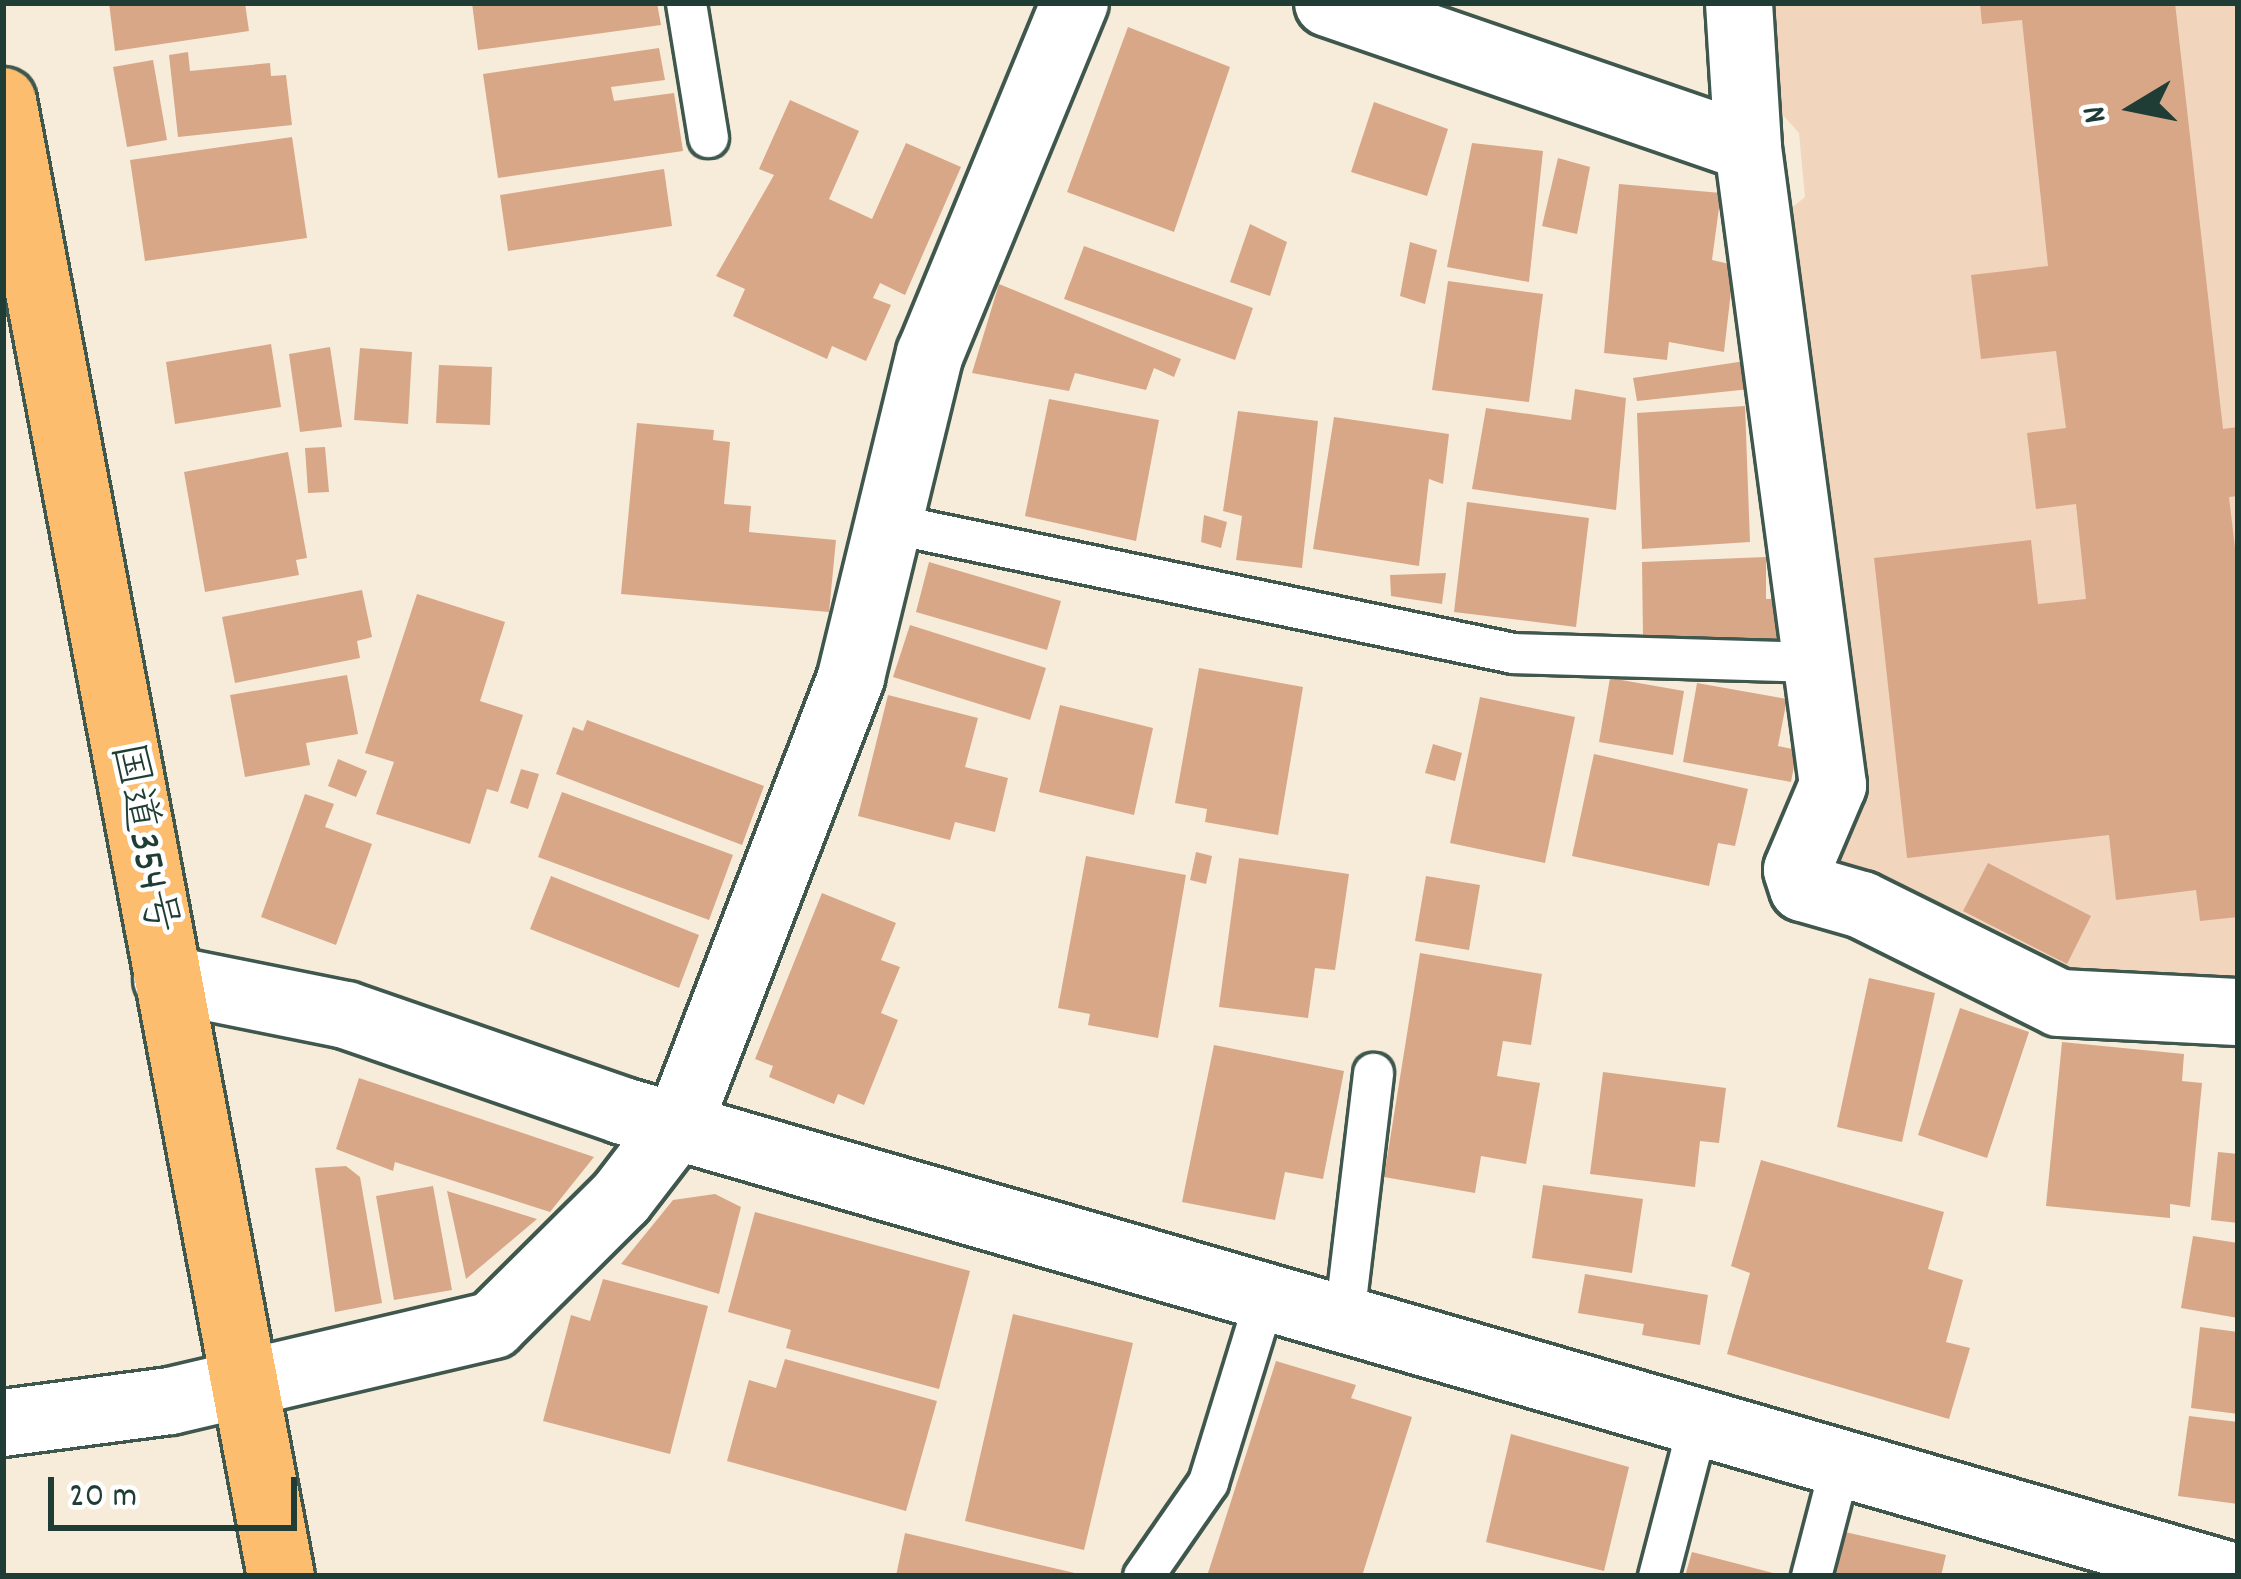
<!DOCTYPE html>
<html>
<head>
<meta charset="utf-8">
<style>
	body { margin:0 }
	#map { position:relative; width:2241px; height:1579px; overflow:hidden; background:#f7ecda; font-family:Dekko,"Klee One",sans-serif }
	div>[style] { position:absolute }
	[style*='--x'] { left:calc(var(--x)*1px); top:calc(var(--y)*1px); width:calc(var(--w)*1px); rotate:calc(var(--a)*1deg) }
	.built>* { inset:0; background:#f1d5bd }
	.building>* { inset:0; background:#d8a788 }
	.roads { filter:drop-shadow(3px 0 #3f574d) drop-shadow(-3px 0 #3f574d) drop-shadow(0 3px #3f574d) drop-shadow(0 -3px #3f574d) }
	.lane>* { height:39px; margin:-19.5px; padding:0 19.5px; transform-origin:19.5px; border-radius:19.5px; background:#fff }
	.street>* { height:66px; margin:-33px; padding:0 33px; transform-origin:33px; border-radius:33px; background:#fff }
	.highway>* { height:66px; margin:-33px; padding:0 33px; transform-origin:33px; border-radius:33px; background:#fcbd6f }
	span { translate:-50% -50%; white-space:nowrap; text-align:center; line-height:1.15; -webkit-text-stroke:9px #fff; paint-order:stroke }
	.street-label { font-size:45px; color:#1f3d34 }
	.frame { position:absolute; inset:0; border:6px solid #1f3d34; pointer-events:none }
	.north { position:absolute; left:2073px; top:48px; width:120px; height:120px; -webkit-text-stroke:9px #fff; paint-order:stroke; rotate:260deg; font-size:33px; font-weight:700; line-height:48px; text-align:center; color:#1f3d34 }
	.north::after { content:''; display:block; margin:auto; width:42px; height:54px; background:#1f3d34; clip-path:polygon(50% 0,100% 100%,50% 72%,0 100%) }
	.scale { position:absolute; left:48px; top:1477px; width:249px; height:54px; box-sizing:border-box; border:6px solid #1f3d34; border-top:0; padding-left:15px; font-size:36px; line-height:42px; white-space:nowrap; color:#1f3d34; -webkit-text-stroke:9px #fff; paint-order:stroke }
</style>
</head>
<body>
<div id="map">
	<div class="built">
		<div style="clip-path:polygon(1762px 3px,2238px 3px,2238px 985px,2079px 979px,1848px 874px,1835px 852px,1779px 218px,1805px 197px,1799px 133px,1775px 106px)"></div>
	</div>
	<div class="building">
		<div style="clip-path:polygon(109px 3px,245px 3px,249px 31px,115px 51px)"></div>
		<div style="clip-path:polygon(472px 3px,657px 3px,661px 25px,478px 50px)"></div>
		<div style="clip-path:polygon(1980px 3px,2175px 3px,2223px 429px,2238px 427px,2238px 496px,2229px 497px,2238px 573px,2238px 917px,2200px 921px,2196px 890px,2116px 900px,2109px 835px,1907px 858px,1874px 558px,2031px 540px,2038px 604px,2086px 599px,2076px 504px,2036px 509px,2027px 433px,2066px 428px,2056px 351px,1981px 359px,1971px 275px,2048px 266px,2022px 20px,1982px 24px)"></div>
		<div style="clip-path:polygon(1128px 27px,1230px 67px,1174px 232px,1067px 192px)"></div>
		<div style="clip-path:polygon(659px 48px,665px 80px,611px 87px,614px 101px,674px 93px,683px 151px,498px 178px,483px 74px)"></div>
		<div style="clip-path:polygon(188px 52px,190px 71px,270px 63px,271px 76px,286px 75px,292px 125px,178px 137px,169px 55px)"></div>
		<div style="clip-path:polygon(153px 60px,167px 140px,127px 147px,113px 67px)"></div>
		<div style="clip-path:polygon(790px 100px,859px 131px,829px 199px,872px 219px,906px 143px,961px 167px,905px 295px,880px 283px,873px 298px,891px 305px,866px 361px,832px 346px,827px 359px,733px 316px,745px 289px,716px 276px,774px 175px,759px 169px)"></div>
		<div style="clip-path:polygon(1374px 102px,1448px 129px,1427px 196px,1351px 172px)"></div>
		<div style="clip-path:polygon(292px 137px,307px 238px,145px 261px,130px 160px)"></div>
		<div style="clip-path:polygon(1472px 143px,1543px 151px,1529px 282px,1447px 267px)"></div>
		<div style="clip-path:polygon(1558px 158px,1590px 167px,1577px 234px,1542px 226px)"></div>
		<div style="clip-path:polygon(664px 169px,672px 226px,508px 251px,500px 195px)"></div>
		<div style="clip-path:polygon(1619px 184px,1721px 193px,1712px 260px,1734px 265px,1724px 352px,1669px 342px,1667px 360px,1604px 353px)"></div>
		<div style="clip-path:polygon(1250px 224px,1287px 242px,1270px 296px,1230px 282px)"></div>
		<div style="clip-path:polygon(1410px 242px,1437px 250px,1425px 304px,1400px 296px)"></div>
		<div style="clip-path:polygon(1084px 246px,1253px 308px,1235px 360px,1064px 299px)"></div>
		<div style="clip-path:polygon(1448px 281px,1543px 294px,1529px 402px,1432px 390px)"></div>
		<div style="clip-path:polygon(999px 284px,1181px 359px,1174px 377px,1154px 368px,1146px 390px,1075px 373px,1069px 391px,972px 373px)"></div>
		<div style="clip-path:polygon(271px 344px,281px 407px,175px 424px,166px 362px)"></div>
		<div style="clip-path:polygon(330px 347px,342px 427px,300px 432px,289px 354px)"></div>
		<div style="clip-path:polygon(360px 348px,412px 352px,408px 424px,354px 420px)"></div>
		<div style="clip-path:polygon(1745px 361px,1750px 389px,1637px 401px,1633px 378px)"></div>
		<div style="clip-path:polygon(439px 365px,492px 367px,490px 425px,436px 423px)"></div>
		<div style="clip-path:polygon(1575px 389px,1626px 398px,1616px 510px,1472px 489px,1486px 408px,1571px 420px)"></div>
		<div style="clip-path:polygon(1049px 399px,1159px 420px,1136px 541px,1025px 516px)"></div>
		<div style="clip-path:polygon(1745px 406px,1750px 542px,1642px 549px,1637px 413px)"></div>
		<div style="clip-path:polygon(1238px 411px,1318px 421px,1302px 568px,1236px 560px,1242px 516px,1223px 511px)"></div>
		<div style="clip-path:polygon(1334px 417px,1449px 434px,1443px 484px,1429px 479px,1419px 566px,1313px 549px)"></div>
		<div style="clip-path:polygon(637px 423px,714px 430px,713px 440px,730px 442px,724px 504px,751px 506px,749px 532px,836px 540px,829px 612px,621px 594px)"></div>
		<div style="clip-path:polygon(325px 447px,329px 492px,308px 493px,305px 448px)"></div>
		<div style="clip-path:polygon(288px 452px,307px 558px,296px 560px,299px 575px,205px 592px,184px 472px)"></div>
		<div style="clip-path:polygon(1467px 502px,1589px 518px,1576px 627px,1454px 612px)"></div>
		<div style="clip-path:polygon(1204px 515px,1227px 522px,1221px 548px,1201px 542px)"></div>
		<div style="clip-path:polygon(1766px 557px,1766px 599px,1780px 599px,1783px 641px,1643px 638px,1642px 562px)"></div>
		<div style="clip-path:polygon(929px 562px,1061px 601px,1047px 650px,916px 612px)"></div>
		<div style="clip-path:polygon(1446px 573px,1442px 604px,1391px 596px,1390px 575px)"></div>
		<div style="clip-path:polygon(362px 590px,372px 637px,357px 641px,360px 658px,235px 683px,222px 617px)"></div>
		<div style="clip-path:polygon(417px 594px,505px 622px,480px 701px,523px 715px,498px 792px,487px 789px,470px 844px,376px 814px,394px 762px,365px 753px)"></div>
		<div style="clip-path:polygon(910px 625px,1046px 668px,1030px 720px,893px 677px)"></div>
		<div style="clip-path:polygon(1199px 668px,1303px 687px,1278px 835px,1205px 822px,1207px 809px,1175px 803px)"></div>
		<div style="clip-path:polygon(347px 675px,358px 734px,306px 743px,310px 765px,245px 777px,230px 695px)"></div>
		<div style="clip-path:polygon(1610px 678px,1684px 691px,1673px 755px,1599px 742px)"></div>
		<div style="clip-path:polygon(1697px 683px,1787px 699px,1778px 746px,1797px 750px,1791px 782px,1683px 762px)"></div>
		<div style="clip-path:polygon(888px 695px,978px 718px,965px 767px,1008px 778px,995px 832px,955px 822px,950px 840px,858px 816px)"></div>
		<div style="clip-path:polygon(1480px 697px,1575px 717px,1545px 863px,1450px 843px)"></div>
		<div style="clip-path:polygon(1060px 705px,1153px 728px,1134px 815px,1039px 792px)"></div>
		<div style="clip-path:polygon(587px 720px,764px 786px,742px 845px,556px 774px,573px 727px,583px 731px)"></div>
		<div style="clip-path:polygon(1433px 744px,1462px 753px,1455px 781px,1425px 773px)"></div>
		<div style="clip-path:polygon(1594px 754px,1748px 789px,1735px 846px,1718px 843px,1709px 886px,1572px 856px)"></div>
		<div style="clip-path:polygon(338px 759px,367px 771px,356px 797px,328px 786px)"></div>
		<div style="clip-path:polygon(521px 769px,539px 774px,528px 809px,510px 803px)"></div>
		<div style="clip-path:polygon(562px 792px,733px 855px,709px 920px,538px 857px)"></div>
		<div style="clip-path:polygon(305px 794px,334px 804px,325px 827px,372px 844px,336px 945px,261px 917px)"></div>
		<div style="clip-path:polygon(1196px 852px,1212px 856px,1206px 884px,1190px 880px)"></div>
		<div style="clip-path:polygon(1086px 856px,1186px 875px,1158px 1038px,1088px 1025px,1090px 1014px,1058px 1008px)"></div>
		<div style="clip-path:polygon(1239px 858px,1349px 874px,1335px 970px,1315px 968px,1308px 1018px,1219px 1007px)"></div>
		<div style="clip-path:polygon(1988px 863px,2091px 916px,2067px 964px,1963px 911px)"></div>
		<div style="clip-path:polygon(551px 876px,699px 935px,679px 988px,530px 929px)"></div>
		<div style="clip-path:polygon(1426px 876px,1480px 885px,1469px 950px,1415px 941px)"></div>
		<div style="clip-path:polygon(822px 893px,896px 923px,881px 960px,900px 967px,881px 1013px,898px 1020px,864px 1105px,838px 1094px,834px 1104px,769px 1077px,773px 1066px,755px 1059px)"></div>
		<div style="clip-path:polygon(1420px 953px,1542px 974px,1531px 1045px,1503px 1041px,1497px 1076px,1540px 1083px,1526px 1164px,1481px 1156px,1475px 1193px,1384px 1177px)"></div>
		<div style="clip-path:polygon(1869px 978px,1935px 993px,1902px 1142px,1837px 1127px)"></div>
		<div style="clip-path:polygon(1960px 1008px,2029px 1032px,1987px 1158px,1918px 1135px)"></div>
		<div style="clip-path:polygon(2062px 1042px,2184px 1054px,2182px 1081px,2202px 1083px,2190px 1207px,2170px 1204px,2170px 1218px,2046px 1206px)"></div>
		<div style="clip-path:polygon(1214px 1045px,1344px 1071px,1323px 1179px,1285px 1172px,1275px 1220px,1182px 1202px)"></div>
		<div style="clip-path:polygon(1603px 1072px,1726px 1088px,1719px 1143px,1700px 1141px,1695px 1187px,1590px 1174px)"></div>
		<div style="clip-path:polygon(359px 1078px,594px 1157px,550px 1212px,395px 1162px,393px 1171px,336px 1149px)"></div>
		<div style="clip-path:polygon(2218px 1152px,2238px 1154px,2238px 1223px,2211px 1220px)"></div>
		<div style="clip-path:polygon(1761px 1160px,1944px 1212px,1928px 1269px,1963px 1280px,1946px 1342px,1970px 1348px,1949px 1419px,1727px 1354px,1750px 1273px,1731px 1266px)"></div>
		<div style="clip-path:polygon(346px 1166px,360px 1177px,382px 1303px,335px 1312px,315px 1168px)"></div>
		<div style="clip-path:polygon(1543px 1185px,1643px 1199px,1632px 1273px,1532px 1258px)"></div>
		<div style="clip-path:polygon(433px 1186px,452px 1290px,394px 1300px,376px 1196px)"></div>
		<div style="clip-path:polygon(447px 1191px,537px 1219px,466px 1279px)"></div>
		<div style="clip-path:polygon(715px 1194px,741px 1207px,719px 1294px,621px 1264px,673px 1200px)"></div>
		<div style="clip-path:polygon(755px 1212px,970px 1271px,939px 1389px,786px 1348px,791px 1330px,728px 1312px)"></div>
		<div style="clip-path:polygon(2193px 1236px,2238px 1243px,2238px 1318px,2181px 1308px)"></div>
		<div style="clip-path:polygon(1585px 1274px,1708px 1295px,1700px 1345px,1642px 1335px,1644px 1324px,1578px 1313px)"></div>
		<div style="clip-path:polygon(603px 1279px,708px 1306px,670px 1454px,543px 1421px,571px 1315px,590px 1321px)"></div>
		<div style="clip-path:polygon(1013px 1314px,1133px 1343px,1084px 1550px,965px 1521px)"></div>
		<div style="clip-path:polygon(2200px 1327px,2238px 1332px,2238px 1414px,2191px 1408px)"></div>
		<div style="clip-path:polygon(785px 1359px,937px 1401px,906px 1511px,727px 1461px,749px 1380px,776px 1388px)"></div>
		<div style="clip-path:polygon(1276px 1361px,1356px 1385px,1351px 1398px,1412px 1417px,1362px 1576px,1207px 1576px)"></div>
		<div style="clip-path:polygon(2189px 1416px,2238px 1422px,2238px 1504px,2178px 1496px)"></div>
		<div style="clip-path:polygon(1511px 1434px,1629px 1467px,1604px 1571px,1486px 1542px)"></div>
		<div style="clip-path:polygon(1845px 1532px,1946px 1555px,1941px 1576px,1836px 1576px)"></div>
		<div style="clip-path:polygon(905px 1533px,1079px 1574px,1079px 1576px,896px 1576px)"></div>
		<div style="clip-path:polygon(1692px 1552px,1777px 1574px,1776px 1576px,1685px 1576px)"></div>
	</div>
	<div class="roads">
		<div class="lane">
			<div style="--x:686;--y:3;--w:136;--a:80.7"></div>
			<div style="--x:894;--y:524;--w:632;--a:11.77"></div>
			<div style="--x:1513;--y:653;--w:308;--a:1.7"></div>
			<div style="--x:1344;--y:1317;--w:246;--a:-83.2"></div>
			<div style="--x:1143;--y:1576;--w:114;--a:-55.3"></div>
			<div style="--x:1208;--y:1482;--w:197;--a:-72.9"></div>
			<div style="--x:1658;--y:1576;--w:162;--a:-75.4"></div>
			<div style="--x:1811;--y:1576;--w:119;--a:-75.4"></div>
		</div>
		<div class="street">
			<div style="--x:1328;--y:3;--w:444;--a:19"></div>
			<div style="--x:1739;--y:3;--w:145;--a:86.4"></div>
			<div style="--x:1748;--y:148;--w:643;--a:82.4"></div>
			<div style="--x:1833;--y:785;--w:92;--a:113"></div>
			<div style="--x:1797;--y:870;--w:19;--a:72"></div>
			<div style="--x:1803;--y:888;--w:61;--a:16.1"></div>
			<div style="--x:1862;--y:905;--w:220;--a:26.4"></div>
			<div style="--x:2059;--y:1003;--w:179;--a:2.9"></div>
			<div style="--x:167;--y:979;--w:183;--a:11.4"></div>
			<div style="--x:346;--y:1015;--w:293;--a:19.1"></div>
			<div style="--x:623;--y:1111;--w:1674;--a:16.13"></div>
			<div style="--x:3;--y:1423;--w:168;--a:-7.5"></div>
			<div style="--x:170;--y:1401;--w:332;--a:-13.2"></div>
			<div style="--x:493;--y:1325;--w:180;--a:-44.8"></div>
			<div style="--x:621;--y:1198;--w:97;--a:-52.5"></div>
			<div style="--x:680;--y:1121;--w:476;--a:-68.9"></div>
			<div style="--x:851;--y:677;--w:333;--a:-76.3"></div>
			<div style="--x:930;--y:354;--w:380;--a:-67.6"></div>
		</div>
		<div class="highway">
			<div style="--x:3;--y:101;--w:1501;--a:79.33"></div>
		</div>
	</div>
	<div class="street-label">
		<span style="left:140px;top:839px;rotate:79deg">国道354号</span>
	</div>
	<div class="frame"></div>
	<div class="north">N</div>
	<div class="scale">20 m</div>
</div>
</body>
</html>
